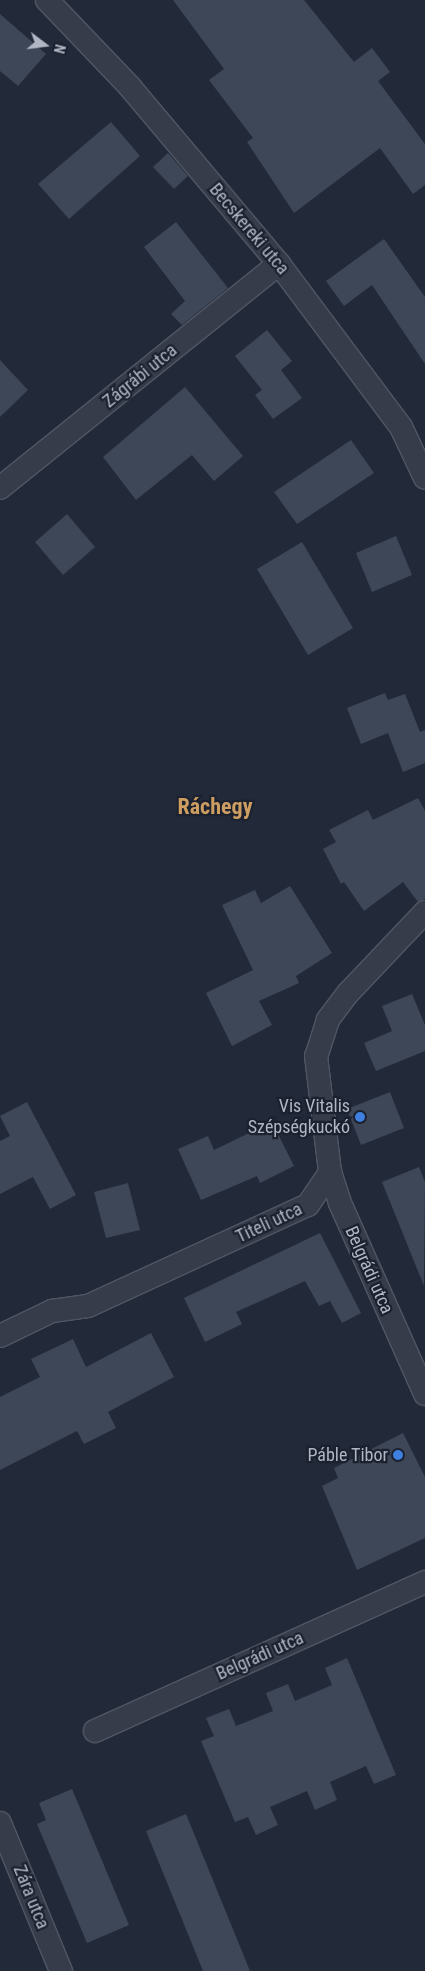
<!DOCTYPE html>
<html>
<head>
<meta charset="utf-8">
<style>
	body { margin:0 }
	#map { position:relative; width:425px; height:1971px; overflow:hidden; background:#222938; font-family:"Roboto Condensed",sans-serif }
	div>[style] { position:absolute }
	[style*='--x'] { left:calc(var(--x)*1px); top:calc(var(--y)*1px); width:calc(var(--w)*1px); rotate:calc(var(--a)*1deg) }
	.building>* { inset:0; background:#3e4758 }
	.roads { filter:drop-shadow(1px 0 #515664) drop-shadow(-1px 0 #515664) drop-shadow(0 1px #515664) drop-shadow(0 -1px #515664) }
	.street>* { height:22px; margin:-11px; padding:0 11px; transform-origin:11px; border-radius:11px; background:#363c49 }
	.dots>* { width:14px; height:14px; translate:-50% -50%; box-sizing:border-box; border:2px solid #1b212e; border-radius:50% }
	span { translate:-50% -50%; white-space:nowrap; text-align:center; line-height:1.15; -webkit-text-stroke:4.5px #1b212e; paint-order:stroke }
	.street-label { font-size:18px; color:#b1b6c5 }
	.poi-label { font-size:18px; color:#b1b6c5 }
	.right { translate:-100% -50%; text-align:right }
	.district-label { font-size:22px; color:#ce9d62; font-weight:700 }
	.north { position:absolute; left:20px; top:20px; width:50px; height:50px; -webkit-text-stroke:4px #1b212e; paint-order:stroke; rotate:105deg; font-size:14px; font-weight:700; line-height:20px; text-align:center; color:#b1b6c5 }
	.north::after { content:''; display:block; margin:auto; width:18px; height:22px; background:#b1b6c5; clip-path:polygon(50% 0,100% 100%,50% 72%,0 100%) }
</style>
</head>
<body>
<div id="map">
	<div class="building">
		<div style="clip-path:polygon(173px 0,304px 0,354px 62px,372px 48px,390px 72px,378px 81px,425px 144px,425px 185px,413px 194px,380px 148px,294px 213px,247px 142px,253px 138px,209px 80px,224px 69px)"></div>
		<div style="clip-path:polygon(0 14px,46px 54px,18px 86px,0 71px)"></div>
		<div style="clip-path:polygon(111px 122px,140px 156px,69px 219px,38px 184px)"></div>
		<div style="clip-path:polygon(168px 153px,188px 176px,174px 189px,153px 167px)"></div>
		<div style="clip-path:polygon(176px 222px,228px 288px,182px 325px,171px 314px,185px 301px,144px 247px)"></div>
		<div style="clip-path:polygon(384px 239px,425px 297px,425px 364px,372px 285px,344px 306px,326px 281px)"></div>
		<div style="clip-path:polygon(267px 330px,292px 361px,281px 370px,302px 398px,273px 419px,255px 395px,262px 390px,235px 356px)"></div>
		<div style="clip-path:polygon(0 360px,28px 390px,0 417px)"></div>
		<div style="clip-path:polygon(185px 387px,243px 456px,214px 481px,192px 455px,136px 500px,103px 457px)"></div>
		<div style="clip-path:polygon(351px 440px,374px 473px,297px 524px,274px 492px)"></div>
		<div style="clip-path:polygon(67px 514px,95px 547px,63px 575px,35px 542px)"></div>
		<div style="clip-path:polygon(396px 536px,412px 575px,372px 592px,356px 553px)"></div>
		<div style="clip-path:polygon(302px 542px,353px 628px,308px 655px,257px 569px)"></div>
		<div style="clip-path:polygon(385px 693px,388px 700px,405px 694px,420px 732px,425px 730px,425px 763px,403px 772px,388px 733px,361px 744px,347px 708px)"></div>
		<div style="clip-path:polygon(418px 798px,425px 811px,425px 899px,418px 902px,403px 882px,364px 911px,344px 882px,341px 884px,323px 849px,336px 842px,329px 830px,368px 810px,373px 820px)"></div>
		<div style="clip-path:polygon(290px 886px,332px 953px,296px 976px,299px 983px,259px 1001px,272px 1025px,232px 1046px,206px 993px,253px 970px,222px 905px,255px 890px,261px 903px)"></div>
		<div style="clip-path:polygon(412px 994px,425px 1025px,425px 1051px,376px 1071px,364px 1043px,392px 1031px,382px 1006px)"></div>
		<div style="clip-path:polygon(390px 1092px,404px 1128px,361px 1145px,347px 1109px)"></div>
		<div style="clip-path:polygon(27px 1102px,76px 1195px,50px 1209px,33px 1177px,0 1194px,0 1141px,10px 1136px,0 1116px)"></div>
		<div style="clip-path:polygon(272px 1122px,294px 1166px,260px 1183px,257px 1176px,201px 1200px,178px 1149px,208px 1136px,214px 1150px)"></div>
		<div style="clip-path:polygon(419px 1167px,425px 1182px,424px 1286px,382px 1182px)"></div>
		<div style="clip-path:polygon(128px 1183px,140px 1230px,106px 1238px,94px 1192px)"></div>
		<div style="clip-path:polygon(320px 1233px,361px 1313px,342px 1323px,330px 1301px,319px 1306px,305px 1281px,236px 1312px,242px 1324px,205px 1342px,184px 1298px)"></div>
		<div style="clip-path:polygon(151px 1333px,174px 1377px,108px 1412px,116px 1428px,84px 1444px,77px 1431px,0 1470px,0 1397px,40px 1377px,31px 1359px,73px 1339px,86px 1367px)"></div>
		<div style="clip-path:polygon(403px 1433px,425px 1477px,425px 1538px,357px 1570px,322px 1486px,338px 1478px,334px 1468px)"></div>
		<div style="clip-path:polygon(347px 1658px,396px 1775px,374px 1784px,366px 1766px,330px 1782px,337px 1800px,315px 1810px,307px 1791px,270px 1807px,278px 1825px,256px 1835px,248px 1817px,235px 1822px,201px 1741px,214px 1736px,206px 1718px,229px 1709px,236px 1726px,273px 1711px,266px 1693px,288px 1684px,295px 1701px,332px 1685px,325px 1668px)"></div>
		<div style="clip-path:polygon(72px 1789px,129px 1925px,87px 1943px,37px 1824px,46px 1820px,39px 1803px)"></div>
		<div style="clip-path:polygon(186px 1814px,250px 1971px,203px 1971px,146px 1831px)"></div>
	</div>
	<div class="roads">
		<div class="street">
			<div style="--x:47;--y:0;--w:120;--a:46.3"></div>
			<div style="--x:130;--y:87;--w:231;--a:49.9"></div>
			<div style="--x:279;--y:264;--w:204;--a:53.2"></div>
			<div style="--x:401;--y:427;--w:56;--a:64.8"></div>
			<div style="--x:0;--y:488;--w:358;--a:-38.8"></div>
			<div style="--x:425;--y:912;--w:112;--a:133.5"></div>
			<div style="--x:348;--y:993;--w:34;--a:127"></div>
			<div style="--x:328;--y:1020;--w:38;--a:108"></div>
			<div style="--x:316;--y:1056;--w:117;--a:83.1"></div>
			<div style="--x:330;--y:1172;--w:33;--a:72"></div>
			<div style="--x:340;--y:1203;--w:209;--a:66"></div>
			<div style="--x:0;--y:1336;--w:58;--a:-25.7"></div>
			<div style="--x:52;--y:1311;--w:36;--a:-8"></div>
			<div style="--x:88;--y:1306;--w:242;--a:-24.7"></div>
			<div style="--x:308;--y:1205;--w:40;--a:-56"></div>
			<div style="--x:95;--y:1731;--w:362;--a:-24.3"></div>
			<div style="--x:0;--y:1823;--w:160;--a:67.6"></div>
		</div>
	</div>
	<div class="dots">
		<div style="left:360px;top:1117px;background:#3f7fe0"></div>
		<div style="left:398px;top:1455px;background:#3f7fe0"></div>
	</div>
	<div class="street-label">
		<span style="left:249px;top:229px;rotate:50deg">Becskereki utca</span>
		<span style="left:140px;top:376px;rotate:-39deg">Zágrábi utca</span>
		<span style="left:269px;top:1223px;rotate:-25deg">Titeli utca</span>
		<span style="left:369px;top:1270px;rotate:66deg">Belgrádi utca</span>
		<span style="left:260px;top:1656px;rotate:-24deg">Belgrádi utca</span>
		<span style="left:31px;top:1897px;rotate:68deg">Zára utca</span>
	</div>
	<div class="poi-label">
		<span class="right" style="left:350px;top:1117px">Vis Vitalis<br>Szépségkuckó</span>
		<span class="right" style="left:388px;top:1455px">Páble Tibor</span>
	</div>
	<div class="district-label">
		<span style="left:215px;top:807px">Ráchegy</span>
	</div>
	<div class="north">N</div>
</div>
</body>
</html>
